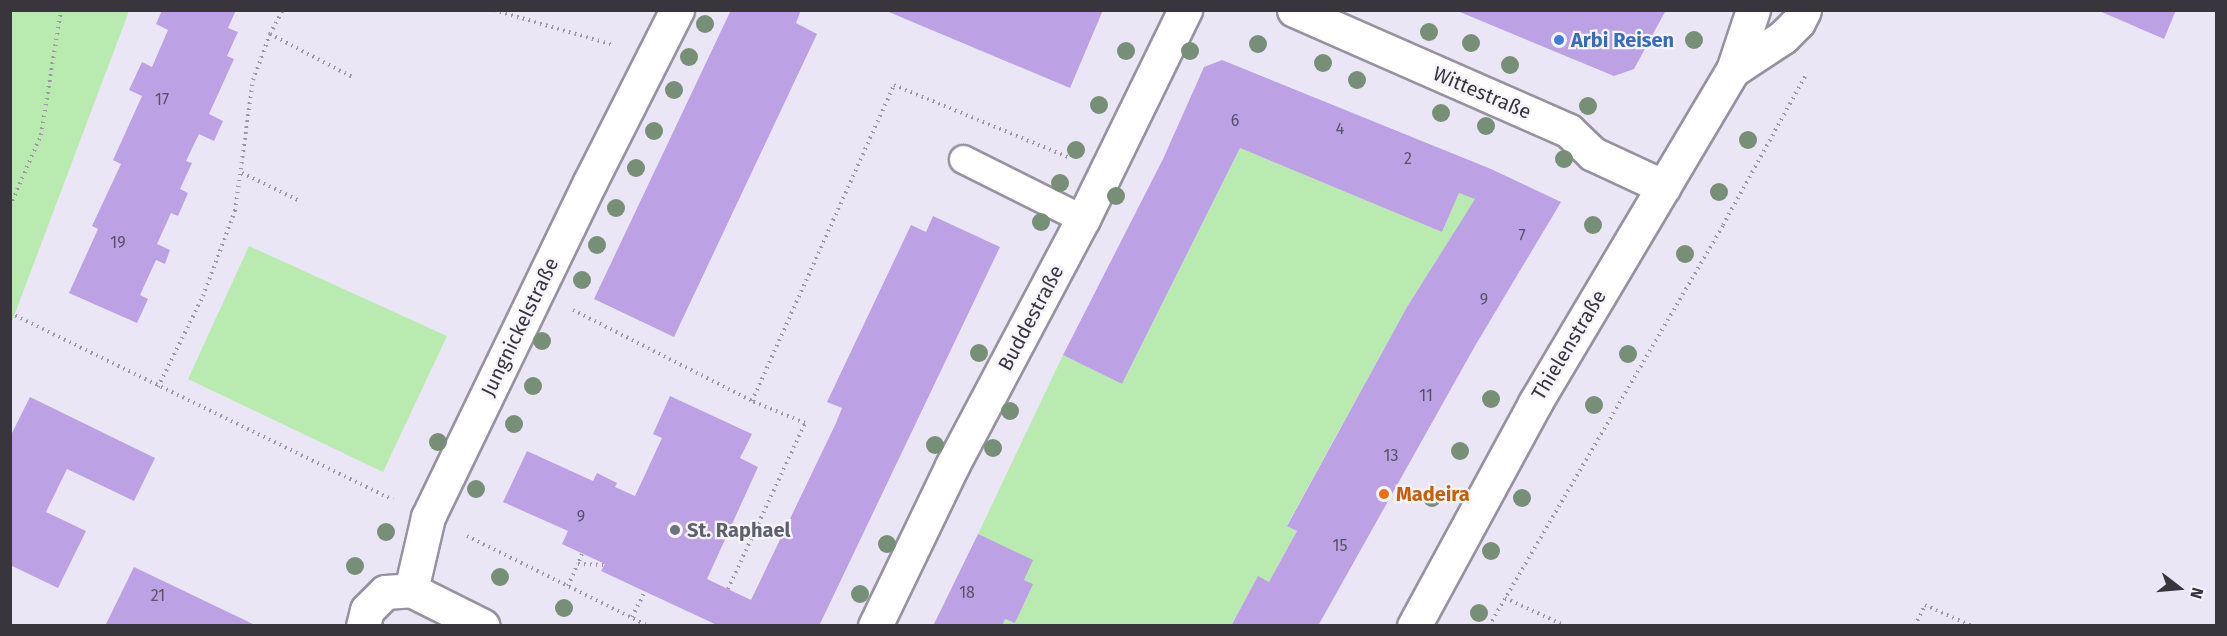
<!DOCTYPE html>
<html>
<head>
<meta charset="utf-8">
<style>
	body { margin:0 }
	#map { position:relative; width:2227px; height:636px; overflow:hidden; background:#ebe6f5; font-family:"Fira Sans",sans-serif }
	div>[style] { position:absolute }
	[style*='--x'] { left:calc(var(--x)*1px); top:calc(var(--y)*1px); width:calc(var(--w)*1px); rotate:calc(var(--a)*1deg) }
	.green>* { inset:0; background:#b9eab0 }
	.building>* { inset:0; background:#bca2e4 }
	.path>* { height:4px; margin-top:-2px; transform-origin:0; background:repeating-linear-gradient(90deg,#9b98a3 0 1.5px,transparent 0 6px) }
	.roads { filter:drop-shadow(2px 0 #96929f) drop-shadow(-2px 0 #96929f) drop-shadow(0 2px #96929f) drop-shadow(0 -2px #96929f) }
	.service>* { height:27px; margin:-13.5px; padding:0 13.5px; transform-origin:13.5px; border-radius:13.5px; background:#fff }
	.minor>* { height:33px; margin:-16.5px; padding:0 16.5px; transform-origin:16.5px; border-radius:16.5px; background:#fff }
	.trees>* { width:18px; height:18px; margin:-9px; border-radius:50%; background:#768f76 }
	.dots>* { width:16px; height:16px; translate:-50% -50%; box-sizing:border-box; border:3px solid #f7f4fd; border-radius:50% }
	span { translate:-50% -50%; white-space:nowrap; text-align:center; line-height:1.15; -webkit-text-stroke:4.5px #f7f4fd; paint-order:stroke }
	.number-label { font-size:16px; color:#595166 }
	.number-label span { -webkit-text-stroke-width:0 }
	.shop-label { font-size:20px; color:#366cbe; font-weight:700 }
	.left { translate:0 -50%; text-align:left }
	.street-label { font-size:20px; color:#38363c }
	.food-label { font-size:20px; color:#c56008; font-weight:700 }
	.worship-label { font-size:20px; color:#5b616d; font-weight:700 }
	.frame { position:absolute; inset:0; border:12px solid #38363c; pointer-events:none }
	.north { position:absolute; left:2149px; top:558px; width:60px; height:60px; -webkit-text-stroke:4px #f7f4fd; paint-order:stroke; rotate:106deg; font-size:16px; font-weight:700; line-height:24px; text-align:center; color:#38363c }
	.north::after { content:''; display:block; margin:auto; width:21px; height:27px; background:#38363c; clip-path:polygon(50% 0,100% 100%,50% 72%,0 100%) }
</style>
</head>
<body>
<div id="map">
	<div class="green">
		<div style="clip-path:polygon(11px 10px,129px 11px,11px 324px,10px 11px)"></div>
		<div style="clip-path:polygon(1240px 148px,1442px 232px,1459px 193px,1475px 199px,1407px 307px,1287px 525px,1297px 531px,1269px 582px,1258px 577px,1231px 625px,1002px 625px,1005px 619px,1015px 623px,1032px 584px,1024px 580px,978px 534px,1063px 355px,1122px 384px)"></div>
		<div style="clip-path:polygon(249px 246px,447px 336px,383px 472px,188px 379px)"></div>
	</div>
	<div class="building">
		<div style="clip-path:polygon(162px 10px,236px 10px,228px 28px,238px 32px,227px 56px,234px 59px,209px 114px,223px 121px,214px 141px,199px 134px,186px 161px,192px 163px,180px 189px,188px 193px,178px 216px,171px 213px,157px 244px,170px 250px,165px 264px,156px 260px,140px 295px,148px 299px,137px 323px,69px 293px,98px 229px,92px 226px,121px 164px,113px 160px,142px 96px,129px 90px,142px 62px,152px 67px,168px 30px,156px 24px)"></div>
		<div style="clip-path:polygon(731px 10px,801px 10px,796px 23px,817px 34px,674px 337px,594px 299px)"></div>
		<div style="clip-path:polygon(884px 10px,1103px 10px,1070px 88px)"></div>
		<div style="clip-path:polygon(1455px 10px,1666px 10px,1634px 69px,1614px 76px)"></div>
		<div style="clip-path:polygon(2097px 10px,2176px 10px,2164px 39px)"></div>
		<div style="clip-path:polygon(1222px 60px,1491px 169px,1561px 202px,1475px 346px,1318px 626px,1231px 626px,1258px 576px,1269px 582px,1297px 531px,1287px 526px,1407px 307px,1475px 199px,1459px 193px,1442px 232px,1240px 148px,1122px 384px,1063px 355px,1163px 159px,1204px 67px)"></div>
		<div style="clip-path:polygon(933px 216px,1000px 247px,819px 626px,719px 626px,601px 571px,605px 564px,562px 544px,568px 531px,503px 502px,527px 451px,593px 481px,597px 473px,617px 483px,615px 487px,635px 496px,662px 438px,653px 434px,670px 396px,752px 434px,740px 458px,758px 467px,707px 579px,751px 600px,836px 423px,842px 408px,827px 402px,911px 225px,926px 232px)"></div>
		<div style="clip-path:polygon(30px 397px,155px 458px,134px 501px,67px 469px,46px 512px,86px 531px,58px 588px,10px 565px,10px 437px)"></div>
		<div style="clip-path:polygon(978px 534px,1033px 560px,1024px 580px,1033px 584px,1015px 623px,1005px 619px,1002px 626px,933px 626px)"></div>
		<div style="clip-path:polygon(134px 567px,257px 626px,105px 626px)"></div>
	</div>
	<div class="path">
		<div style="--x:494;--y:10;--w:125;--a:16.3"></div>
		<div style="--x:270;--y:34;--w:95;--a:27.6"></div>
		<div style="--x:242;--y:173;--w:64;--a:25.8"></div>
		<div style="--x:10;--y:206;--w:77;--a:-66.4"></div>
		<div style="--x:41;--y:135;--w:127;--a:-80.9"></div>
		<div style="--x:573;--y:310;--w:201;--a:26.9"></div>
		<div style="--x:752;--y:401;--w:346;--a:-65.8"></div>
		<div style="--x:894;--y:85;--w:188;--a:22.5"></div>
		<div style="--x:10;--y:313;--w:426;--a:26"></div>
		<div style="--x:158;--y:387;--w:102;--a:-63.7"></div>
		<div style="--x:203;--y:296;--w:91;--a:-69.4"></div>
		<div style="--x:235;--y:211;--w:132;--a:-82.2"></div>
		<div style="--x:253;--y:80;--w:49;--a:-69.7"></div>
		<div style="--x:270;--y:34;--w:27;--a:-62"></div>
		<div style="--x:467;--y:536;--w:202;--a:26.4"></div>
		<div style="--x:582;--y:554;--w:11;--a:112"></div>
		<div style="--x:578;--y:564;--w:26;--a:2"></div>
		<div style="--x:568;--y:586;--w:24;--a:-66"></div>
		<div style="--x:728;--y:589;--w:183;--a:-65.1"></div>
		<div style="--x:805;--y:423;--w:57;--a:-157.5"></div>
		<div style="--x:1505;--y:598;--w:67;--a:24.7"></div>
		<div style="--x:632;--y:617;--w:29;--a:-63"></div>
		<div style="--x:713;--y:626;--w:3;--a:-72"></div>
		<div style="--x:1489;--y:626;--w:464;--a:-59.7"></div>
		<div style="--x:1723;--y:225;--w:174;--a:-61.1"></div>
		<div style="--x:1915;--y:626;--w:23;--a:-65"></div>
		<div style="--x:1925;--y:605;--w:51;--a:24.1"></div>
	</div>
	<div class="roads">
		<div class="service">
			<div style="--x:963;--y:159;--w:134;--a:26.6"></div>
		</div>
		<div class="minor">
			<div style="--x:1294;--y:10;--w:300;--a:23.7"></div>
			<div style="--x:1569;--y:131;--w:33;--a:44"></div>
			<div style="--x:1593;--y:154;--w:78;--a:24.9"></div>
			<div style="--x:1733;--y:70;--w:60;--a:-33.4"></div>
			<div style="--x:1783;--y:37;--w:21;--a:-45"></div>
			<div style="--x:1798;--y:22;--w:13;--a:-63"></div>
			<div style="--x:411;--y:590;--w:80;--a:26.6"></div>
			<div style="--x:363;--y:626;--w:16;--a:-76"></div>
			<div style="--x:367;--y:610;--w:25;--a:-45"></div>
			<div style="--x:385;--y:592;--w:26;--a:-4"></div>
			<div style="--x:411;--y:590;--w:75;--a:-76.9"></div>
			<div style="--x:428;--y:517;--w:372;--a:-64.2"></div>
			<div style="--x:590;--y:182;--w:193;--a:-63.2"></div>
			<div style="--x:875;--y:626;--w:178;--a:-64.3"></div>
			<div style="--x:952;--y:466;--w:280;--a:-62.1"></div>
			<div style="--x:1083;--y:219;--w:233;--a:-64"></div>
			<div style="--x:1414;--y:626;--w:254;--a:-61.5"></div>
			<div style="--x:1535;--y:403;--w:387;--a:-59.3"></div>
			<div style="--x:1733;--y:70;--w:63;--a:-71.6"></div>
		</div>
	</div>
	<div class="trees">
		<div style="left:705px;top:24px"></div>
		<div style="left:1429px;top:32px"></div>
		<div style="left:1694px;top:40px"></div>
		<div style="left:1471px;top:43px"></div>
		<div style="left:1258px;top:44px"></div>
		<div style="left:1126px;top:51px"></div>
		<div style="left:1190px;top:51px"></div>
		<div style="left:689px;top:57px"></div>
		<div style="left:1323px;top:63px"></div>
		<div style="left:1510px;top:65px"></div>
		<div style="left:1357px;top:80px"></div>
		<div style="left:674px;top:90px"></div>
		<div style="left:1099px;top:105px"></div>
		<div style="left:1588px;top:106px"></div>
		<div style="left:1441px;top:113px"></div>
		<div style="left:1486px;top:126px"></div>
		<div style="left:654px;top:131px"></div>
		<div style="left:1748px;top:140px"></div>
		<div style="left:1076px;top:150px"></div>
		<div style="left:1564px;top:159px"></div>
		<div style="left:636px;top:168px"></div>
		<div style="left:1060px;top:183px"></div>
		<div style="left:1719px;top:192px"></div>
		<div style="left:1116px;top:196px"></div>
		<div style="left:616px;top:208px"></div>
		<div style="left:1041px;top:222px"></div>
		<div style="left:1593px;top:225px"></div>
		<div style="left:597px;top:245px"></div>
		<div style="left:1685px;top:254px"></div>
		<div style="left:582px;top:280px"></div>
		<div style="left:542px;top:341px"></div>
		<div style="left:979px;top:353px"></div>
		<div style="left:1628px;top:354px"></div>
		<div style="left:533px;top:386px"></div>
		<div style="left:1491px;top:399px"></div>
		<div style="left:1594px;top:405px"></div>
		<div style="left:1010px;top:411px"></div>
		<div style="left:514px;top:424px"></div>
		<div style="left:438px;top:442px"></div>
		<div style="left:935px;top:445px"></div>
		<div style="left:993px;top:448px"></div>
		<div style="left:1460px;top:451px"></div>
		<div style="left:476px;top:489px"></div>
		<div style="left:1432px;top:498px"></div>
		<div style="left:1522px;top:498px"></div>
		<div style="left:386px;top:532px"></div>
		<div style="left:887px;top:544px"></div>
		<div style="left:1491px;top:551px"></div>
		<div style="left:355px;top:566px"></div>
		<div style="left:500px;top:577px"></div>
		<div style="left:860px;top:594px"></div>
		<div style="left:564px;top:608px"></div>
		<div style="left:1479px;top:613px"></div>
	</div>
	<div class="dots">
		<div style="left:1559px;top:40px;background:#3f7fe0"></div>
		<div style="left:1384px;top:494px;background:#e8710a"></div>
		<div style="left:675px;top:530px;background:#6b7280"></div>
	</div>
	<div class="number-label">
		<span style="left:162px;top:100px">17</span>
		<span style="left:1235px;top:121px">6</span>
		<span style="left:1340px;top:129px">4</span>
		<span style="left:1408px;top:159px">2</span>
		<span style="left:1522px;top:236px">7</span>
		<span style="left:118px;top:243px">19</span>
		<span style="left:1484px;top:300px">9</span>
		<span style="left:1426px;top:396px">11</span>
		<span style="left:1391px;top:456px">13</span>
		<span style="left:581px;top:517px">9</span>
		<span style="left:1340px;top:546px">15</span>
		<span style="left:967px;top:593px">18</span>
		<span style="left:158px;top:596px">21</span>
	</div>
	<div class="shop-label">
		<span class="left" style="left:1571px;top:40px">Arbi Reisen</span>
	</div>
	<div class="street-label">
		<span style="left:1482px;top:93px;rotate:23deg">Wittestraße</span>
		<span style="left:1031px;top:318px;rotate:-62deg">Buddestraße</span>
		<span style="left:520px;top:327px;rotate:-64deg">Jungnickelstraße</span>
		<span style="left:1569px;top:345px;rotate:-59deg">Thielenstraße</span>
	</div>
	<div class="food-label">
		<span class="left" style="left:1396px;top:494px">Madeira</span>
	</div>
	<div class="worship-label">
		<span class="left" style="left:687px;top:530px">St. Raphael</span>
	</div>
	<div class="frame"></div>
	<div class="north">N</div>
</div>
</body>
</html>
